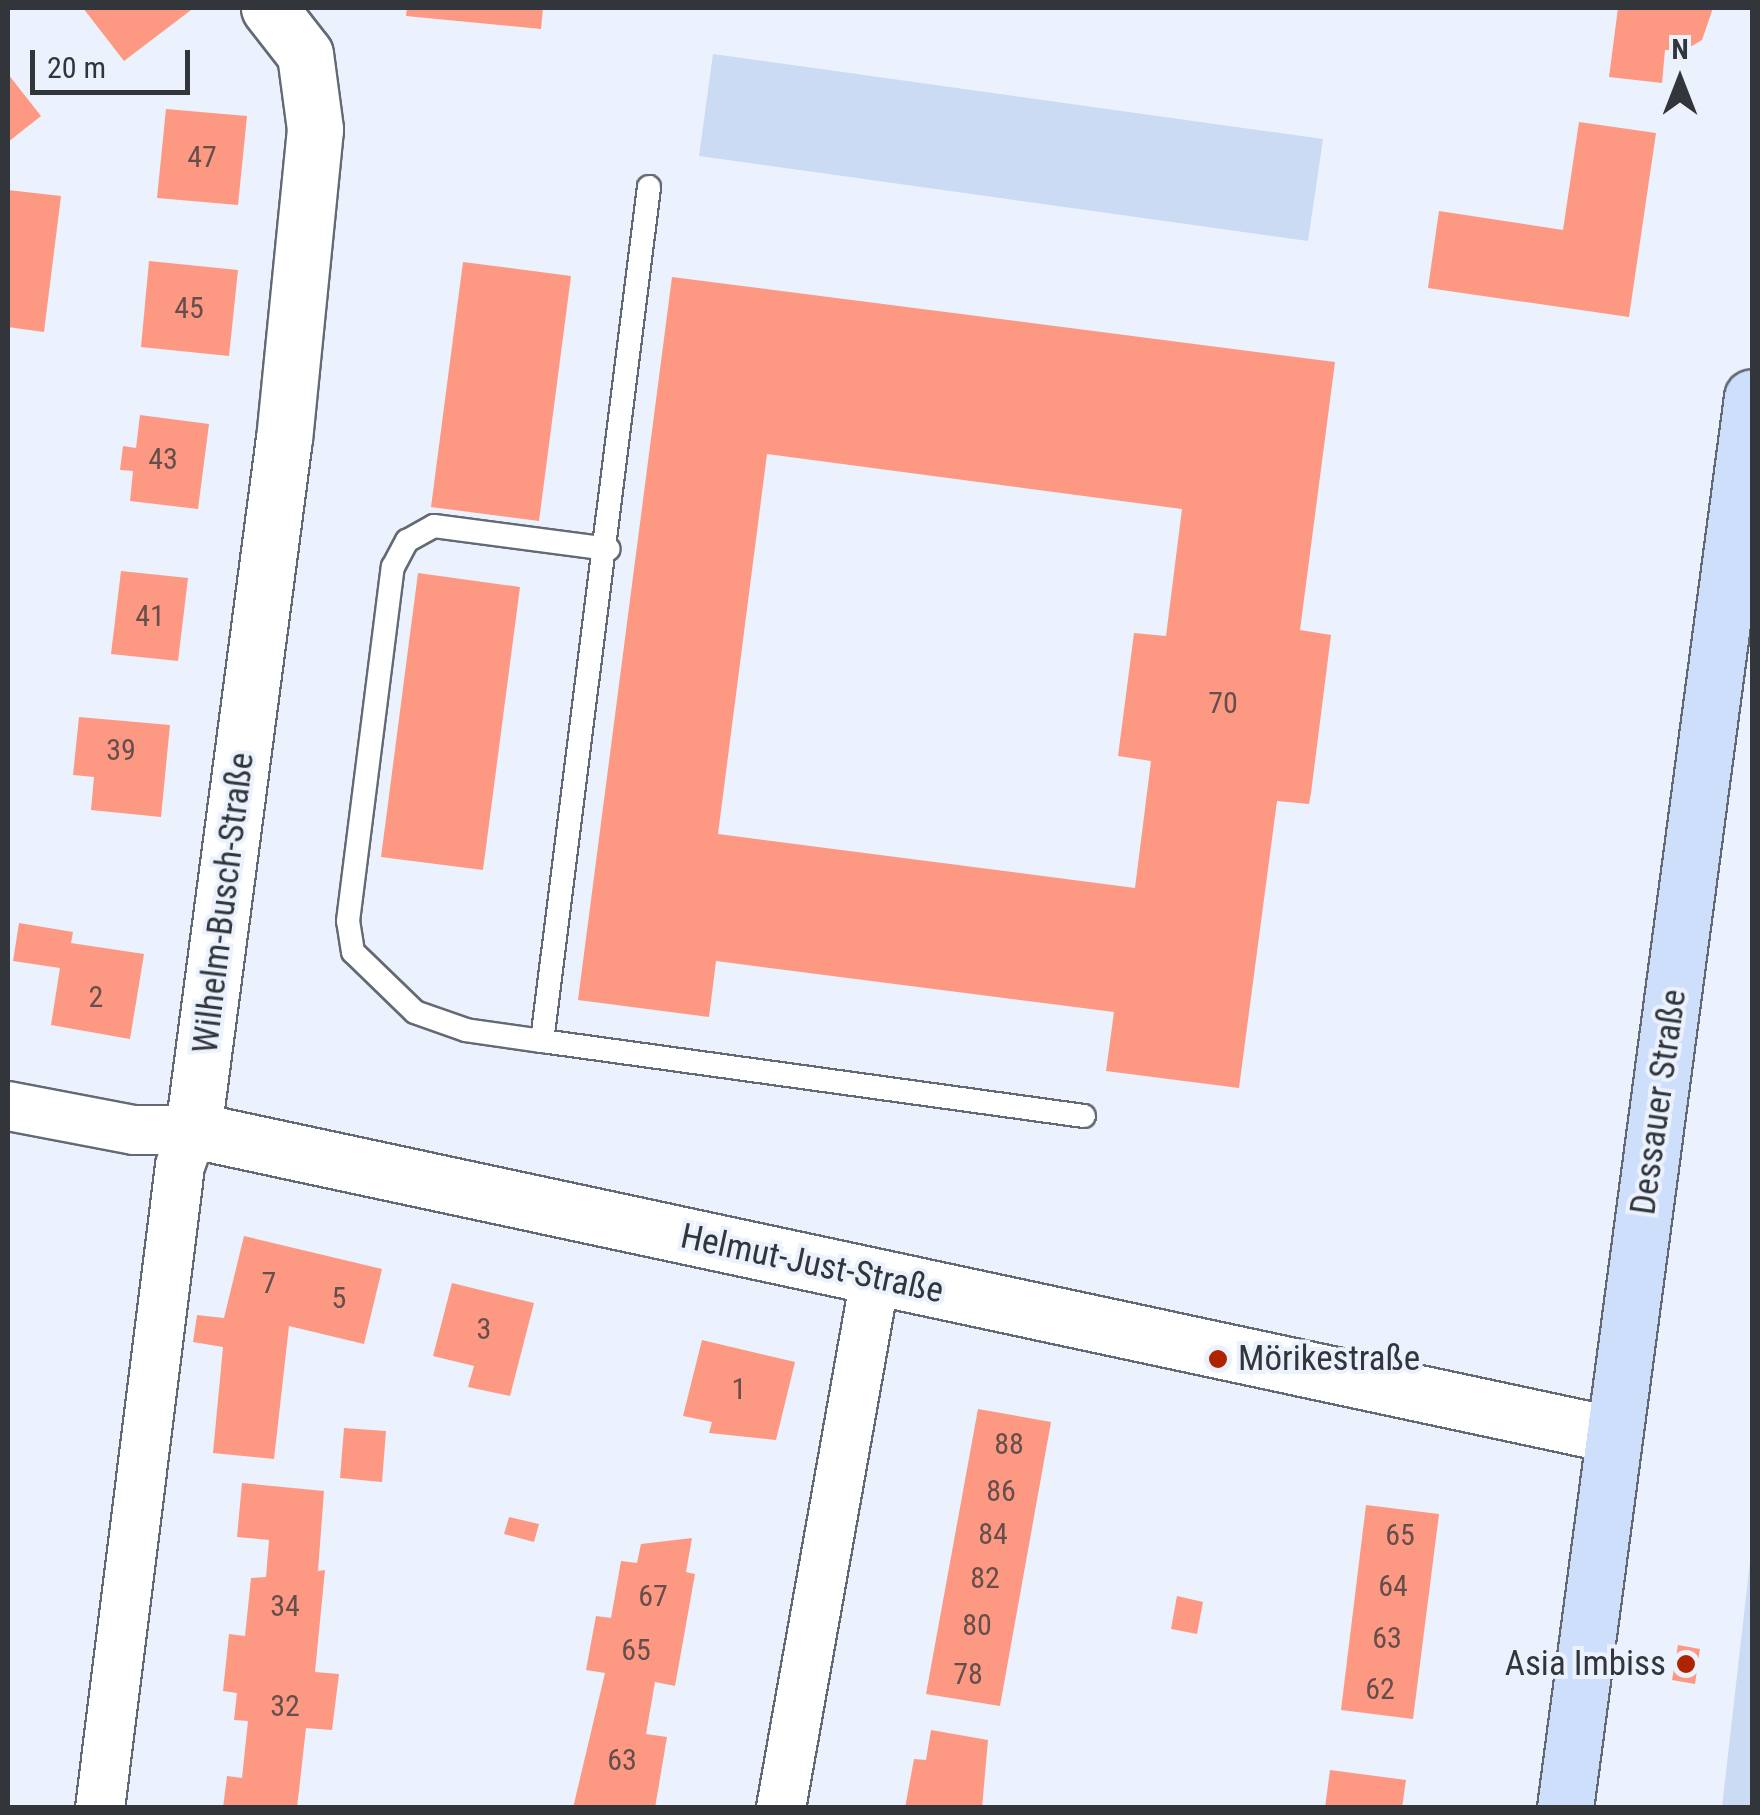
<!DOCTYPE html>
<html>
<head>
<meta charset="utf-8">
<style>
	body { margin:0 }
	#map { position:relative; width:1760px; height:1815px; overflow:hidden; background:#ebf2fe; font-family:"Roboto Condensed",sans-serif }
	div>[style] { position:absolute }
	[style*='--x'] { left:calc(var(--x)*1px); top:calc(var(--y)*1px); width:calc(var(--w)*1px); rotate:calc(var(--a)*1deg) }
	.green>* { inset:0; background:#cbdbf4 }
	.building>* { inset:0; background:#fd9982 }
	.roads { filter:drop-shadow(2px 0 #636a74) drop-shadow(-2px 0 #636a74) drop-shadow(0 2px #636a74) drop-shadow(0 -2px #636a74) }
	.service>* { height:22px; margin:-11px; padding:0 11px; transform-origin:11px; border-radius:11px; background:#fff }
	.minor>* { height:48px; margin:-24px; padding:0 24px; transform-origin:24px; border-radius:24px; background:#fff }
	.tertiary>* { height:55px; margin:-27.5px; padding:0 27.5px; transform-origin:27.5px; border-radius:27.5px; background:#fff }
	.secondary>* { height:55px; margin:-27.5px; padding:0 27.5px; transform-origin:27.5px; border-radius:27.5px; background:#cedffc }
	.dots>* { width:28px; height:28px; translate:-50% -50%; box-sizing:border-box; border:5px solid #ebf2fe; border-radius:50% }
	span { translate:-50% -50%; white-space:nowrap; text-align:center; line-height:1.15; -webkit-text-stroke:8px #ebf2fe; paint-order:stroke }
	.number-label { font-size:30px; color:#654e4c }
	.number-label span { -webkit-text-stroke-width:0 }
	.street-label { font-size:35px; color:#32353a }
	.poi-label { font-size:35px; color:#32353a }
	.left { translate:0 -50%; text-align:left }
	.right { translate:-100% -50%; text-align:right }
	.frame { position:absolute; inset:0; border:10px solid #32353a; pointer-events:none }
	.north { position:absolute; left:1630px; top:30px; width:100px; height:100px; -webkit-text-stroke:8px #ebf2fe; paint-order:stroke; rotate:0deg; font-size:28px; font-weight:700; line-height:40px; text-align:center; color:#32353a }
	.north::after { content:''; display:block; margin:auto; width:35px; height:45px; background:#32353a; clip-path:polygon(50% 0,100% 100%,50% 72%,0 100%) }
	.scale { position:absolute; left:30px; top:50px; width:160px; height:45px; box-sizing:border-box; border:5px solid #32353a; border-top:0; padding-left:12px; font-size:30px; line-height:35px; white-space:nowrap; color:#32353a; -webkit-text-stroke:8px #ebf2fe; paint-order:stroke }
</style>
</head>
<body>
<div id="map">
	<div class="green">
		<div style="clip-path:polygon(713px 54px,1323px 139px,1308px 241px,699px 156px)"></div>
		<div style="clip-path:polygon(1752px 1544px,1752px 1807px,1722px 1807px)"></div>
	</div>
	<div class="building">
		<div style="clip-path:polygon(83px 8px,189px 8px,191px 10px,124px 61px)"></div>
		<div style="clip-path:polygon(407px 8px,543px 8px,541px 29px,406px 16px)"></div>
		<div style="clip-path:polygon(1618px 8px,1713px 8px,1702px 40px,1685px 50px,1665px 50px,1662px 83px,1609px 77px)"></div>
		<div style="clip-path:polygon(8px 74px,41px 116px,8px 142px)"></div>
		<div style="clip-path:polygon(166px 109px,247px 116px,238px 205px,157px 198px)"></div>
		<div style="clip-path:polygon(1579px 122px,1656px 133px,1629px 317px,1428px 288px,1439px 211px,1563px 230px)"></div>
		<div style="clip-path:polygon(8px 190px,61px 196px,44px 332px,8px 327px)"></div>
		<div style="clip-path:polygon(149px 261px,238px 270px,229px 356px,141px 347px)"></div>
		<div style="clip-path:polygon(463px 262px,571px 276px,539px 521px,431px 507px)"></div>
		<div style="clip-path:polygon(evenodd,672px 277px,1335px 362px,1300px 630px,1331px 635px,1311px 793px,1309px 804px,1277px 801px,1239px 1088px,1106px 1071px,1114px 1012px,716px 961px,709px 1017px,578px 1000px,672px 277px,767px 454px,1182px 509px,1166px 636px,1134px 633px,1118px 756px,1151px 761px,1135px 888px,718px 834px,767px 454px)"></div>
		<div style="clip-path:polygon(140px 415px,209px 424px,198px 509px,130px 501px,133px 471px,120px 470px,123px 446px,136px 448px)"></div>
		<div style="clip-path:polygon(121px 571px,188px 578px,178px 661px,111px 654px)"></div>
		<div style="clip-path:polygon(418px 573px,520px 587px,483px 870px,381px 857px)"></div>
		<div style="clip-path:polygon(79px 717px,170px 725px,161px 817px,91px 810px,94px 777px,73px 775px)"></div>
		<div style="clip-path:polygon(19px 923px,73px 932px,71px 943px,144px 954px,130px 1039px,51px 1025px,60px 968px,13px 961px)"></div>
		<div style="clip-path:polygon(244px 1236px,382px 1269px,364px 1344px,289px 1326px,274px 1459px,213px 1453px,223px 1347px,193px 1342px,197px 1315px,224px 1318px)"></div>
		<div style="clip-path:polygon(452px 1283px,534px 1303px,510px 1396px,468px 1387px,474px 1366px,433px 1356px)"></div>
		<div style="clip-path:polygon(702px 1340px,795px 1362px,776px 1440px,709px 1433px,712px 1422px,683px 1416px)"></div>
		<div style="clip-path:polygon(978px 1409px,1051px 1422px,1000px 1706px,926px 1694px)"></div>
		<div style="clip-path:polygon(344px 1428px,386px 1431px,382px 1482px,340px 1478px)"></div>
		<div style="clip-path:polygon(242px 1483px,324px 1491px,318px 1571px,325px 1570px,315px 1672px,339px 1674px,332px 1730px,306px 1728px,297px 1808px,223px 1808px,227px 1776px,242px 1778px,248px 1721px,234px 1720px,237px 1693px,223px 1691px,229px 1634px,245px 1636px,251px 1578px,266px 1577px,269px 1540px,237px 1537px)"></div>
		<div style="clip-path:polygon(1366px 1505px,1439px 1514px,1413px 1719px,1341px 1710px)"></div>
		<div style="clip-path:polygon(509px 1517px,539px 1524px,534px 1542px,504px 1534px)"></div>
		<div style="clip-path:polygon(692px 1538px,686px 1572px,695px 1574px,675px 1686px,655px 1682px,646px 1734px,667px 1737px,655px 1808px,573px 1808px,605px 1673px,586px 1670px,596px 1616px,611px 1618px,621px 1561px,637px 1563px,641px 1544px)"></div>
		<div style="clip-path:polygon(1177px 1596px,1203px 1602px,1197px 1634px,1171px 1629px)"></div>
		<div style="clip-path:polygon(1678px 1645px,1700px 1649px,1695px 1684px,1672px 1680px)"></div>
		<div style="clip-path:polygon(931px 1730px,988px 1740px,982px 1808px,905px 1808px,914px 1759px,926px 1760px)"></div>
		<div style="clip-path:polygon(1330px 1770px,1406px 1780px,1402px 1808px,1325px 1808px)"></div>
	</div>
	<div class="roads">
		<div class="service">
			<div style="--x:649;--y:187;--w:861;--a:97.14"></div>
			<div style="--x:542;--y:1041;--w:547;--a:7.88"></div>
			<div style="--x:542;--y:1041;--w:77;--a:-171.8"></div>
			<div style="--x:466;--y:1030;--w:54;--a:-160.6"></div>
			<div style="--x:415;--y:1012;--w:86;--a:-135.9"></div>
			<div style="--x:353;--y:952;--w:31;--a:-99"></div>
			<div style="--x:348;--y:921;--w:357;--a:-82.8"></div>
			<div style="--x:393;--y:567;--w:30;--a:-62"></div>
			<div style="--x:407;--y:541;--w:31;--a:-29"></div>
			<div style="--x:434;--y:526;--w:176;--a:7.5"></div>
		</div>
		<div class="minor">
			<div style="--x:8;--y:1106;--w:128;--a:10.8"></div>
			<div style="--x:134;--y:1130;--w:59;--a:0"></div>
			<div style="--x:193;--y:1130;--w:38;--a:110"></div>
			<div style="--x:180;--y:1166;--w:647;--a:97.1"></div>
			<div style="--x:781;--y:1808;--w:538;--a:-79.94"></div>
		</div>
		<div class="tertiary">
			<div style="--x:269;--y:8;--w:58;--a:52"></div>
			<div style="--x:305;--y:54;--w:76;--a:82.4"></div>
			<div style="--x:315;--y:129;--w:311;--a:95.7"></div>
			<div style="--x:284;--y:438;--w:698;--a:97.49"></div>
			<div style="--x:193;--y:1130;--w:1453;--a:12.11"></div>
		</div>
		<div class="secondary">
			<div style="--x:1565;--y:1808;--w:1423;--a:-82.45"></div>
		</div>
	</div>
	<div class="dots">
		<div style="left:1218px;top:1359px;background:#af2300"></div>
		<div style="left:1686px;top:1664px;background:#af2300"></div>
	</div>
	<div class="number-label">
		<span style="left:202px;top:157px">47</span>
		<span style="left:189px;top:308px">45</span>
		<span style="left:163px;top:459px">43</span>
		<span style="left:150px;top:616px">41</span>
		<span style="left:1223px;top:703px">70</span>
		<span style="left:121px;top:750px">39</span>
		<span style="left:96px;top:997px">2</span>
		<span style="left:269px;top:1283px">7</span>
		<span style="left:339px;top:1298px">5</span>
		<span style="left:484px;top:1329px">3</span>
		<span style="left:739px;top:1389px">1</span>
		<span style="left:1009px;top:1444px">88</span>
		<span style="left:1001px;top:1491px">86</span>
		<span style="left:993px;top:1534px">84</span>
		<span style="left:1400px;top:1535px">65</span>
		<span style="left:985px;top:1578px">82</span>
		<span style="left:1393px;top:1586px">64</span>
		<span style="left:653px;top:1596px">67</span>
		<span style="left:285px;top:1606px">34</span>
		<span style="left:977px;top:1625px">80</span>
		<span style="left:1387px;top:1638px">63</span>
		<span style="left:636px;top:1650px">65</span>
		<span style="left:968px;top:1674px">78</span>
		<span style="left:1380px;top:1689px">62</span>
		<span style="left:285px;top:1706px">32</span>
		<span style="left:622px;top:1760px">63</span>
	</div>
	<div class="street-label">
		<span style="left:224px;top:903px;rotate:-83deg">Wilhelm-Busch-Straße</span>
		<span style="left:1659px;top:1102px;rotate:-82deg">Dessauer Straße</span>
		<span style="left:812px;top:1264px;rotate:12deg">Helmut-Just-Straße</span>
	</div>
	<div class="poi-label">
		<span class="left" style="left:1238px;top:1359px">Mörikestraße</span>
		<span class="right" style="left:1666px;top:1664px">Asia Imbiss</span>
	</div>
	<div class="frame"></div>
	<div class="north">N</div>
	<div class="scale">20 m</div>
</div>
</body>
</html>
